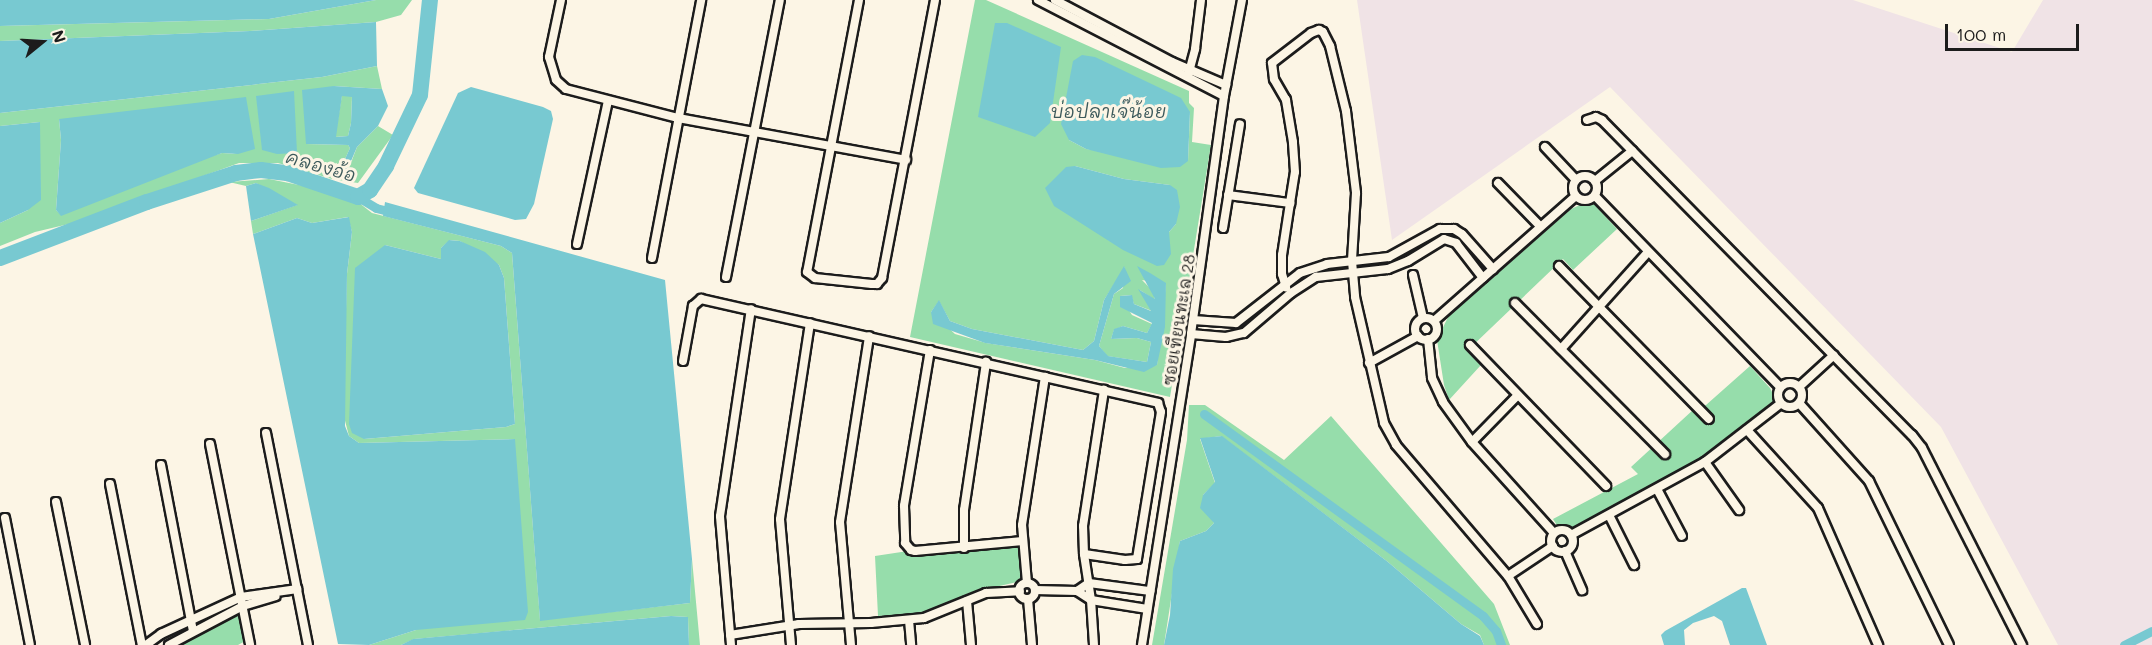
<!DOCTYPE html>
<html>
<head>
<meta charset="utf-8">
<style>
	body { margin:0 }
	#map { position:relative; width:2152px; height:645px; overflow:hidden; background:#fcf5e5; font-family:Mali,"Playpen Sans Thai",sans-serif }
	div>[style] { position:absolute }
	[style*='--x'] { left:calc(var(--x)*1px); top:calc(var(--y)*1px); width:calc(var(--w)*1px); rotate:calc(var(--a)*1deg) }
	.built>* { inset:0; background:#f0e3e6 }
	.green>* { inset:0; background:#96ddab }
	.water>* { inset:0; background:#78c9d1 }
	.canal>* { height:9px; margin:-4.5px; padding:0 4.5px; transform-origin:4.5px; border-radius:4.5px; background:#78c9d1 }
	.river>* { height:16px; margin:-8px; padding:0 8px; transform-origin:8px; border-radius:8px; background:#78c9d1 }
	.roads { filter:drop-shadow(2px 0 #1c1c1c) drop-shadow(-2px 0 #1c1c1c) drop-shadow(0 2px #1c1c1c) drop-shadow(0 -2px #1c1c1c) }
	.minor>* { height:8px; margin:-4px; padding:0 4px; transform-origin:4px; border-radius:4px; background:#fcf5e5 }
	.minor>.ring { margin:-4px; padding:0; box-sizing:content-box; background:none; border:8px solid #fcf5e5; border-radius:50% }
	span { translate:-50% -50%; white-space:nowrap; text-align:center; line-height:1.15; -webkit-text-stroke:6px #fcf5e5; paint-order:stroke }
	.street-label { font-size:16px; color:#1c1c1c }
	.water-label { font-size:18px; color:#3c595b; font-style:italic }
	.north { position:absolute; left:12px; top:12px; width:60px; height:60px; -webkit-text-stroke:4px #fcf5e5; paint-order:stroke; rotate:72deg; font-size:16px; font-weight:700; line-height:24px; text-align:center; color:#1c1c1c }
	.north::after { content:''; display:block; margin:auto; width:21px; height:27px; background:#1c1c1c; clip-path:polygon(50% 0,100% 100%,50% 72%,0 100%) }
	.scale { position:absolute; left:1945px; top:24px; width:134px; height:27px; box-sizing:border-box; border:3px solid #1c1c1c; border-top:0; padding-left:8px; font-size:18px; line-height:21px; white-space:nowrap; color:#1c1c1c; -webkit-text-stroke:4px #fcf5e5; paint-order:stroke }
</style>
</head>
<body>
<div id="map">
	<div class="built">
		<div style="clip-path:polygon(1357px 0,1853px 0,2012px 52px,2043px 0,2152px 0,2152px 645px,2058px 645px,1941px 427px,1610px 87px,1392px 240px)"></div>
	</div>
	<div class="green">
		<div style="clip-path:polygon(376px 0,412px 0,401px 15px,376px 22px,250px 31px,0 41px,0 26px,269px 19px)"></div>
		<div style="clip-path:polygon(evenodd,975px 0,986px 0,1189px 91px,1189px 103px,1194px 108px,1192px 142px,1211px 145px,1170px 397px,910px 337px,975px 0,1190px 112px,1188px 161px,1086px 149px,1069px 140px,1190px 112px,975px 0,1075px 166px,1124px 179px,1170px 185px,1176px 224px,1169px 232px,1110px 241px,1085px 224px,1075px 166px,975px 0,1125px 267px,1123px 288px,1114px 294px,1099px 346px,1107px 356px,1147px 362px,1151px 342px,1137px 338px,1111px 339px,1114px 330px,1123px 326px,1147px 333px,1152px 324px,1132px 315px,1120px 296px,1131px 295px,1134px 304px,1152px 311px,1140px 290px,1155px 300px,1153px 291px,1142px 280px,1166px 284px,1157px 365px,1125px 368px,1095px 360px,986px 343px,955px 334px,931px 312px,939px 301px,950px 321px,972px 329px,1083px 350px,1094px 341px,1104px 300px,1125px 267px)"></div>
		<div style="clip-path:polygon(evenodd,377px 66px,382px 89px,334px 86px,306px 144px,348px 145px,350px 148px,340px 170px,347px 173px,357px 147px,378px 126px,393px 135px,358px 183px,332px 179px,278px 163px,239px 163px,73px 223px,35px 232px,0 246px,0 223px,28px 210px,40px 122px,0 126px,0 113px,322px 77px,377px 66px,59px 119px,238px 154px,222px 153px,199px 160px,61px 215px,56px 210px,61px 140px,59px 119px)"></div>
		<div style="clip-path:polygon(342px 95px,352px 96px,351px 123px,348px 136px,335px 137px)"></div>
		<div style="clip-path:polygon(evenodd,269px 179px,324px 190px,358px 202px,372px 213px,501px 246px,512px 253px,540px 620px,690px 603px,692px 559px,700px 645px,689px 645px,688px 617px,671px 616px,414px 639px,401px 645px,338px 645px,369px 645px,416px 630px,515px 439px,359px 443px,349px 436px,343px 413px,347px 274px,352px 232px,348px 217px,312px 223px,297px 218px,253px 234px,251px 221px,297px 205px,256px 183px,246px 186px,229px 182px,269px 179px,450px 240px,460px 241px,499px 265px,504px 278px,515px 424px,506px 427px,364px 439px,385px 245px,441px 259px,441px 248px,450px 240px)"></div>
		<div style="clip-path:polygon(1582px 204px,1594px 204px,1617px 229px,1573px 270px,1563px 259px,1468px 350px,1481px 365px,1449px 400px,1444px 385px,1437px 340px,1448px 317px,1571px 209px)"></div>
		<div style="clip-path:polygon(1750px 366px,1770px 388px,1774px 396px,1773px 402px,1695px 462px,1573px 529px,1558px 527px,1553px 519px,1638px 474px,1631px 467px,1694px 409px,1706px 405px)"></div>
		<div style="clip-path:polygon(1189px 405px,1205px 405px,1284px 460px,1331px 416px,1494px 604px,1510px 645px,1484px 645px,1480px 635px,1461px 624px,1388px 562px,1221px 436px,1200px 439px,1215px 483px,1203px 495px,1214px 523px,1206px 531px,1180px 541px,1164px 645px,1152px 645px,1187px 440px)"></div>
		<div style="clip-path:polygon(1017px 545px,1020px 547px,1021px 581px,969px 593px,925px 614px,878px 616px,875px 556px,908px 551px,920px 554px,965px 552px)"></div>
		<div style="clip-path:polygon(236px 613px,241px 614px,247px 640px,238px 645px,179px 645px)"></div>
	</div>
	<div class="water">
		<div style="clip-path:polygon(0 0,376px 0,269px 19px,0 26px)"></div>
		<div style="clip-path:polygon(376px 22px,377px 66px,322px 77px,0 113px,0 41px,250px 31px)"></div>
		<div style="clip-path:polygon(995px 23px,1007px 23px,1061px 47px,1050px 123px,1035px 137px,978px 117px)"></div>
		<div style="clip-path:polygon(1082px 55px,1095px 57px,1181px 98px,1190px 112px,1188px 161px,1180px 167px,1161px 168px,1086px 149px,1069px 140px,1061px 124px,1073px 61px)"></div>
		<div style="clip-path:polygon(evenodd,334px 86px,382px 89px,388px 106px,378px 126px,357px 147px,346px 173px,340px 170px,350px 148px,348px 145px,306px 144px,302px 90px,334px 86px,342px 96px,352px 97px,351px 123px,348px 136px,336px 137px,342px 96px)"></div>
		<div style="clip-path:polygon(471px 87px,543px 107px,551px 111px,553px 119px,534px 204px,526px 219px,515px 220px,418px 193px,414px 188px,458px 93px)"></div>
		<div style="clip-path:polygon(294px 91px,297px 153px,277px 154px,262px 150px,256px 96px)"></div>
		<div style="clip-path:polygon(246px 97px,255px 149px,238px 154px,222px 153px,61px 216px,56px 210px,61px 140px,59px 119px)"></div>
		<div style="clip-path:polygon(40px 122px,41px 200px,28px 210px,0 223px,0 126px)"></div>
		<div style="clip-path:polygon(1075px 166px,1124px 179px,1170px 185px,1177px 190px,1180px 207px,1176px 224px,1169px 232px,1171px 254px,1164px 265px,1157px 266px,1123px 250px,1054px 206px,1045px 188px,1066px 167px)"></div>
		<div style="clip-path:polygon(256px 183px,269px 188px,298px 205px,251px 221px,246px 186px)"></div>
		<div style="clip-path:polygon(385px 202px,665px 280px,692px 559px,690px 603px,540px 621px,512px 253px,501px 246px,383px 216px)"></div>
		<div style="clip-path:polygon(349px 217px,352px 232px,347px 274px,345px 426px,349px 436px,359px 443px,515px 439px,528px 612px,525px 620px,416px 630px,369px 645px,338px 644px,253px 234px,297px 218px,312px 223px)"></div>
		<div style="clip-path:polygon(449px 240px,460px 241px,485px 252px,499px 265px,504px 278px,515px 424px,506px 427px,364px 439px,352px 433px,349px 424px,355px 268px,385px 245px,441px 259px,441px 248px)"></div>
		<div style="clip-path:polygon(1124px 266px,1131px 281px,1114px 294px,1099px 346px,1108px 356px,1147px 362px,1151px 342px,1137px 338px,1111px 339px,1114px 329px,1123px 326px,1147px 333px,1152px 323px,1120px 307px,1120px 296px,1132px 295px,1134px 304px,1151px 311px,1138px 289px,1155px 299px,1137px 266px,1150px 273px,1166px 283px,1165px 327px,1157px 365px,1144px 372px,1095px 360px,985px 343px,933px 324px,931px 312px,939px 300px,950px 321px,972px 329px,1083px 350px,1094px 341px,1104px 300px)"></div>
		<div style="clip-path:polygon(1222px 436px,1388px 562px,1461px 624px,1480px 636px,1484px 645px,1164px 645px,1170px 615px,1173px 569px,1180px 541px,1206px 531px,1214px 523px,1200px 508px,1203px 495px,1215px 482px,1200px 438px)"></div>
		<div style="clip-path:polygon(1742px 588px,1746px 588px,1767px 645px,1730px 645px,1722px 621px,1714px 616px,1693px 623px,1684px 630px,1685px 645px,1664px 645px,1661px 635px,1665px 631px)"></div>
		<div style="clip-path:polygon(671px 616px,688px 617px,689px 645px,401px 645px,413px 639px)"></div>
	</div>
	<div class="canal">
		<div style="--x:358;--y:197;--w:21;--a:31"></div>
		<div style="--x:376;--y:208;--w:21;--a:14"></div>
		<div style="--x:1204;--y:414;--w:344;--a:35.9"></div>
		<div style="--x:1483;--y:616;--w:20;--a:49"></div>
		<div style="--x:1496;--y:631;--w:15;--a:70"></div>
		<div style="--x:2124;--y:645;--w:31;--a:-27"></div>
	</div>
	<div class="river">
		<div style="--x:0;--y:258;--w:157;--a:-20.9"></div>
		<div style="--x:147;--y:202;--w:94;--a:-18"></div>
		<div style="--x:236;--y:173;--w:25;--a:-7"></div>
		<div style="--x:261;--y:170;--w:26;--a:7"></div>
		<div style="--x:287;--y:173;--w:75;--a:18.7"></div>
		<div style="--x:358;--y:197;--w:14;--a:-30"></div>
		<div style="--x:370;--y:190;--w:29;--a:-56"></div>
		<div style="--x:386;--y:166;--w:79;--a:-64.4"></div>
		<div style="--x:420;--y:95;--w:96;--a:-84"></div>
	</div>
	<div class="roads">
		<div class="minor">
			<div style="--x:561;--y:0;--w:58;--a:101.9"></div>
			<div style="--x:549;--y:57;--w:24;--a:73"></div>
			<div style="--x:556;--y:80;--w:13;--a:42"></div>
			<div style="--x:566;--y:89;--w:116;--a:14.5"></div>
			<div style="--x:678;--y:118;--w:232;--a:10.4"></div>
			<div style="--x:859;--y:0;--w:277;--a:100.8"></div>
			<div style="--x:807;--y:272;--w:10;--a:37"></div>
			<div style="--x:815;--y:278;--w:57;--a:6"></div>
			<div style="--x:872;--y:284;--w:5;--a:0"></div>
			<div style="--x:877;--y:284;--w:8;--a:-50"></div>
			<div style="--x:882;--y:278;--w:283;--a:-79.2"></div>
			<div style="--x:1038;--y:0;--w:209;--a:27.3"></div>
			<div style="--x:1055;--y:0;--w:132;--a:27.9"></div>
			<div style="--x:1172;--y:62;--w:59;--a:23.1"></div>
			<div style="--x:1189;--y:72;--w:24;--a:-75"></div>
			<div style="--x:1195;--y:49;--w:49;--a:-83"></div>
			<div style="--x:1587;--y:120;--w:9;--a:-18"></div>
			<div style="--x:1596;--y:117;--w:7;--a:27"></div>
			<div style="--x:1602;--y:120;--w:442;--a:45.5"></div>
			<div style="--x:1912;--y:435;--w:16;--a:52"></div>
			<div style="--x:1922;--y:448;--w:221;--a:63.1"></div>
			<div style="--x:1545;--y:147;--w:45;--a:46.8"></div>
			<div class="ring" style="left:1573px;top:176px;width:16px;height:16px"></div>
			<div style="--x:1595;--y:181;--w:48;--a:-39"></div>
			<div style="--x:1498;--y:183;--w:60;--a:45.7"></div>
			<div style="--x:1228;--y:195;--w:63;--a:7.4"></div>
			<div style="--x:1290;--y:203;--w:53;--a:98.7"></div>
			<div style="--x:1282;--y:255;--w:19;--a:90"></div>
			<div style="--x:1282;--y:274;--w:14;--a:73"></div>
			<div style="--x:1595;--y:196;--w:266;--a:45.9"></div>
			<div style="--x:1290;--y:203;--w:31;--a:-81"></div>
			<div style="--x:1295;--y:172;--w:30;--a:-94"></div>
			<div style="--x:1293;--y:142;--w:43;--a:-99.5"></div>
			<div style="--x:1286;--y:100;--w:24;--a:-120"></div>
			<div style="--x:1274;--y:79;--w:16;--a:-97"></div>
			<div style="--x:1272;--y:63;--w:49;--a:-37.6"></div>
			<div style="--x:1311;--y:33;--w:9;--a:-21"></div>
			<div style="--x:1319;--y:30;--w:4;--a:27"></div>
			<div style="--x:1323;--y:32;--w:16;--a:63"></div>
			<div style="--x:1330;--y:46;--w:67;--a:76.2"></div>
			<div style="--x:1346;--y:111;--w:83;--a:83"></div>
			<div style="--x:1356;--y:193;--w:68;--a:93.4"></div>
			<div style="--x:1352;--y:261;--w:36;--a:85"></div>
			<div style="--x:1355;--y:297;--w:129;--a:77"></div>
			<div style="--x:1384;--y:423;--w:25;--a:61"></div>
			<div style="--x:1396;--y:445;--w:172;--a:49.5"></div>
			<div style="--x:1508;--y:576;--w:56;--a:58.9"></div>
			<div style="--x:1223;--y:228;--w:105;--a:-80.7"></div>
			<div style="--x:577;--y:244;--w:146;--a:-77.8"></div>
			<div style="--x:652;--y:258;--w:263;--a:-79.2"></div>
			<div style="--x:1559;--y:266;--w:214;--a:45.6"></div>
			<div style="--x:1413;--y:275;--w:44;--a:76.9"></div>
			<div style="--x:726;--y:277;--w:282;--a:-79"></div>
			<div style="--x:1515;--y:303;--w:213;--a:45.2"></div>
			<div class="ring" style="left:1415px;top:318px;width:14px;height:14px"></div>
			<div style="--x:1193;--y:320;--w:43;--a:4"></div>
			<div style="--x:1236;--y:323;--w:81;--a:-38"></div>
			<div style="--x:1300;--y:273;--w:28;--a:-18"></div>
			<div style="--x:1327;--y:264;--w:62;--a:-6.4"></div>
			<div style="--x:1389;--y:257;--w:58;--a:-28.8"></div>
			<div style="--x:1440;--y:229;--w:14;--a:0"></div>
			<div style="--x:1454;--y:229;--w:9;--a:32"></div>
			<div style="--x:1462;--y:234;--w:47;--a:48.5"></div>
			<div style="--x:1434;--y:321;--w:189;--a:-41.4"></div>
			<div style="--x:1191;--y:334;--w:35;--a:5"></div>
			<div style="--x:1226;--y:337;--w:18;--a:-13"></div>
			<div style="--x:1244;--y:333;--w:62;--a:-40.4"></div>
			<div style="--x:1291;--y:293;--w:30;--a:-33"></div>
			<div style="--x:1316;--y:277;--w:72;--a:-6.3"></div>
			<div style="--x:1388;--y:269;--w:22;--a:-22"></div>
			<div style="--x:1408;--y:261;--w:42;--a:-31.4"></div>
			<div style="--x:1444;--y:239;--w:13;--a:18"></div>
			<div style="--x:1456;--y:243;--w:44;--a:52.4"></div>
			<div style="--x:1428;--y:339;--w:39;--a:84"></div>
			<div style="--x:1432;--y:378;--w:26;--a:65"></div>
			<div style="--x:1443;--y:402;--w:49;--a:54.1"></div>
			<div style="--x:1472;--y:442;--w:122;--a:48"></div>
			<div style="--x:1470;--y:345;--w:196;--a:46"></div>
			<div style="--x:1561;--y:349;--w:130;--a:-48.1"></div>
			<div style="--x:930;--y:350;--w:158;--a:99.5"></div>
			<div style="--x:904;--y:506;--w:37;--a:88"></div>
			<div style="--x:905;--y:543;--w:9;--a:49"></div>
			<div style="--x:911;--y:550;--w:4;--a:14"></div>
			<div style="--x:915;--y:551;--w:108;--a:-5.3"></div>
			<div style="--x:683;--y:361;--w:56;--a:-79.7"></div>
			<div style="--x:693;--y:306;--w:11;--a:-41"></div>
			<div style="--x:701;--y:299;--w:469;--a:12.8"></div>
			<div style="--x:1158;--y:403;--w:9;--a:72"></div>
			<div style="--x:1161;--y:412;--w:149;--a:99.3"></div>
			<div style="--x:1137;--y:559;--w:12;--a:175"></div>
			<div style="--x:1125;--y:560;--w:41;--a:-171.7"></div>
			<div style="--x:1369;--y:363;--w:56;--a:-28.9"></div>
			<div class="ring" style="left:1778px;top:383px;width:16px;height:16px"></div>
			<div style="--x:1799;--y:387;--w:47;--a:-42.4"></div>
			<div style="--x:1799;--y:403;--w:105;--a:48.1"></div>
			<div style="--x:1869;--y:481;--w:182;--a:64"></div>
			<div style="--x:1747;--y:430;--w:105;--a:47.7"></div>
			<div style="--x:1818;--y:508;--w:150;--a:66.3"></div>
			<div style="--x:266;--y:433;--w:216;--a:78.8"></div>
			<div style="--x:1472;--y:442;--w:64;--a:-45.6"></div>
			<div style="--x:210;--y:444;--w:205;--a:78.7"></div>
			<div style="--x:1705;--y:462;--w:59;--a:54.7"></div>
			<div style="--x:161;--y:465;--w:169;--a:79.1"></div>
			<div style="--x:110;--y:484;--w:164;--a:78.8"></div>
			<div style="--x:1657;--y:489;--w:53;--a:62"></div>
			<div style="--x:56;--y:502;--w:146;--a:78.5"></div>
			<div style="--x:1609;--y:515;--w:56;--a:63.4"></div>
			<div style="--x:5;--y:518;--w:129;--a:78.9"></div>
			<div class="ring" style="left:1551px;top:530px;width:14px;height:14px"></div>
			<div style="--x:1571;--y:535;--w:153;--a:-28.6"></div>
			<div style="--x:1705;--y:462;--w:95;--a:-37.7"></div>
			<div style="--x:964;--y:548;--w:38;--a:-90"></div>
			<div style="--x:964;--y:510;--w:150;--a:-81.5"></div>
			<div style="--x:1565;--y:551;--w:43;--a:66.4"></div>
			<div style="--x:1508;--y:576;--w:54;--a:-33.7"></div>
			<div style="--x:1027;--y:583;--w:58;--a:-94.9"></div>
			<div style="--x:1022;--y:525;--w:150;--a:-81.2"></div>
			<div class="ring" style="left:1019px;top:583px;width:8px;height:8px"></div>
			<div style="--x:1035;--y:590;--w:42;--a:1.4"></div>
			<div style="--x:1077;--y:591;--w:14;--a:-34"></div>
			<div style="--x:1089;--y:583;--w:62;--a:7.5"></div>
			<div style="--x:1077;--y:591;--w:17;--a:33"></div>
			<div style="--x:1091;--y:600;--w:57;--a:9.1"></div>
			<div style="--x:1028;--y:599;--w:46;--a:85"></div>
			<div style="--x:967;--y:601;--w:44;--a:84.8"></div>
			<div style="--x:909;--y:620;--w:25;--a:85"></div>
			<div style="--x:730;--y:635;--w:70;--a:-9.1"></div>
			<div style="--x:799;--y:624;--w:72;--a:-0.8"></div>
			<div style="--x:871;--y:623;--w:53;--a:-5.4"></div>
			<div style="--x:924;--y:618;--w:67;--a:-22"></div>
			<div style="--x:986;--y:593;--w:34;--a:-3"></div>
			<div style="--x:146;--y:645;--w:19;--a:-36"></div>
			<div style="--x:161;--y:634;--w:88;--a:-24.8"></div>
			<div style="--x:241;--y:597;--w:57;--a:-8.1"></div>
			<div style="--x:169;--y:645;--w:84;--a:-27.8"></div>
			<div style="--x:243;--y:606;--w:34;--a:-17"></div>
			<div style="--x:731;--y:645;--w:129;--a:-94.9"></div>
			<div style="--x:720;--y:516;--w:209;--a:-81.5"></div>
			<div style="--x:791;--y:645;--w:126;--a:-95"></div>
			<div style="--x:780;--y:519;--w:198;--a:-81.3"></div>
			<div style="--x:851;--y:645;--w:123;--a:-95.1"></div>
			<div style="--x:840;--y:522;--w:188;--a:-81.1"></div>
			<div style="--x:1094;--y:645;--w:45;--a:-93.8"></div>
			<div style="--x:1091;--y:600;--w:47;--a:-98.7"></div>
			<div style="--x:1084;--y:554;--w:28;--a:-92"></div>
			<div style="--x:1083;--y:526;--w:138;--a:-81.2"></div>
			<div style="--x:1142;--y:645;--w:315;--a:-81"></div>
			<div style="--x:1191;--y:334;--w:240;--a:-82.1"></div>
			<div style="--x:1224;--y:96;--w:98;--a:-79.4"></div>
		</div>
	</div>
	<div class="street-label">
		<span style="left:1179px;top:320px;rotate:-81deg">ซอยเทียนทะเล 28</span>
	</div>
	<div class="water-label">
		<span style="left:1108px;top:111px">บ่อปลาเจ๊น้อย</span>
		<span style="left:321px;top:166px;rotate:16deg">คลองอ้อ</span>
	</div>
	<div class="north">N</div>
	<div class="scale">100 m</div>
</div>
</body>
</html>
